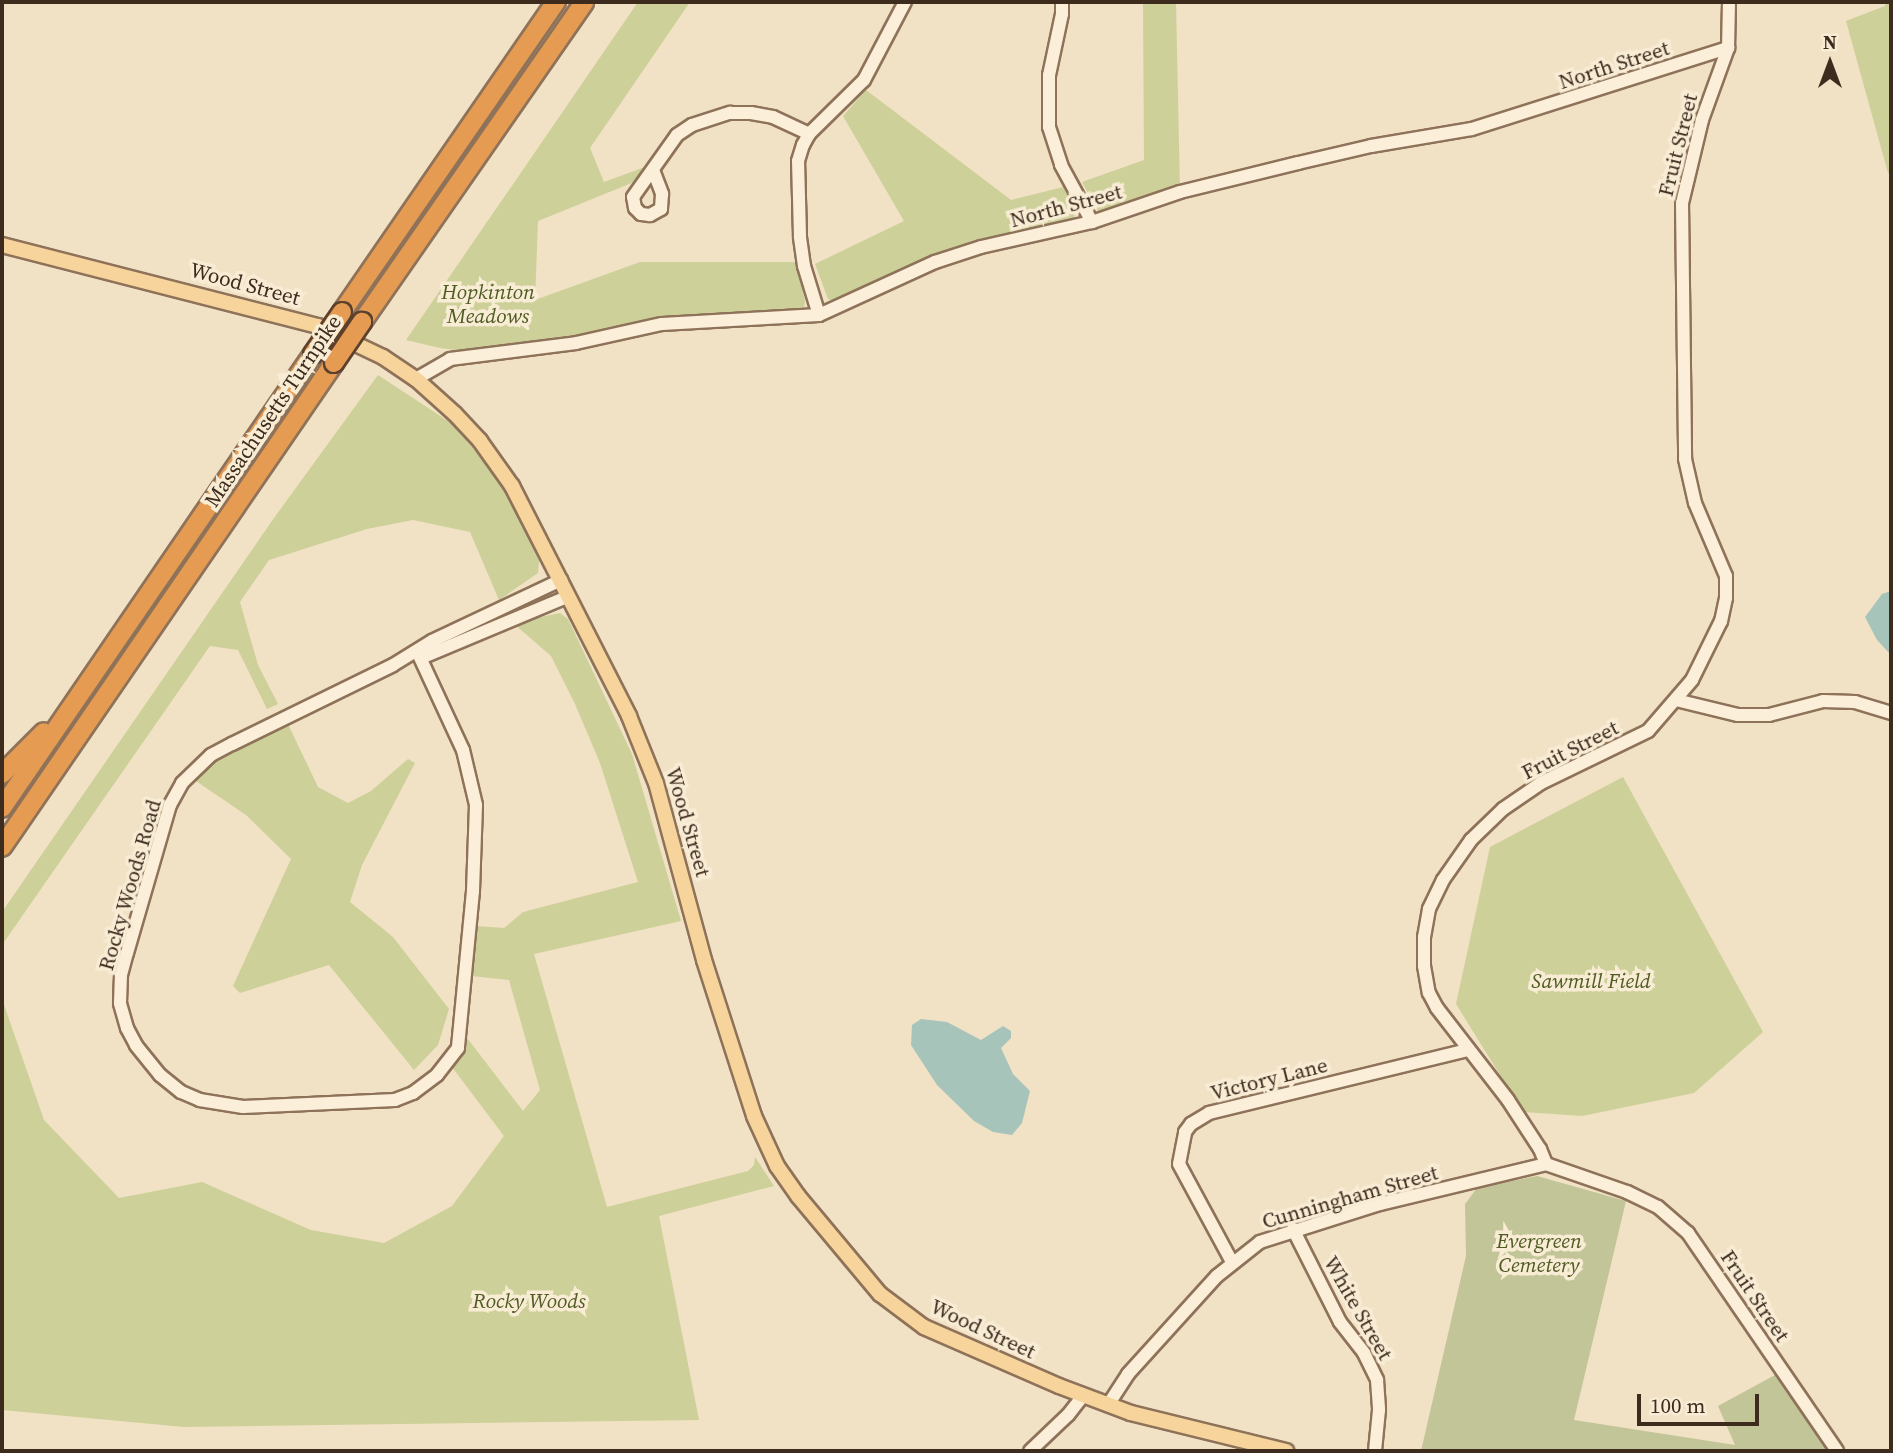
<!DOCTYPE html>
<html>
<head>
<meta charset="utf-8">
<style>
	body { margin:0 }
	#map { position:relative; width:1893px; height:1453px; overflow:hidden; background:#f1e1c5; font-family:"Source Serif 4",serif }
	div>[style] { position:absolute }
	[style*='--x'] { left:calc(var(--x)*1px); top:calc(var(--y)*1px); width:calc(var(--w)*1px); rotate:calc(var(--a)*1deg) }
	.green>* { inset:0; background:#cdd098 }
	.cemetery>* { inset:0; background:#c2c597 }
	.water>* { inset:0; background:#a7c4ba }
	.roads { filter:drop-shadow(2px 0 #8e7259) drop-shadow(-2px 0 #8e7259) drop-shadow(0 2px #8e7259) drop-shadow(0 -2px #8e7259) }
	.minor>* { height:12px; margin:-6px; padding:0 6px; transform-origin:6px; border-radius:6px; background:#fbefd9 }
	.major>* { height:14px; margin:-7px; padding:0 7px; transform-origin:7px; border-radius:7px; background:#f6d49b }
	.highway>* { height:18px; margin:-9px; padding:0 9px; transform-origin:9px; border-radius:9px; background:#e59b51 }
	.bridges { filter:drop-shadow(2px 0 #5b402e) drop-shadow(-2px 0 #5b402e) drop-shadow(0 2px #5b402e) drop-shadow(0 -2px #5b402e) }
	.highway-bridge>* { height:18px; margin:-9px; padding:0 9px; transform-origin:9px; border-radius:9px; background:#e59b51 }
	span { translate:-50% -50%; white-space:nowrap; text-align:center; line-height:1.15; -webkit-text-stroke:7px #f8ecd5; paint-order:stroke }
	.street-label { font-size:21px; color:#3d2b1e }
	.park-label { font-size:21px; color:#505b23; font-style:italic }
	.frame { position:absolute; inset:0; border:4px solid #3d2b1e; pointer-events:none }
	.north { position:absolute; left:1795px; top:28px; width:70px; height:70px; -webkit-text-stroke:5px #f8ecd5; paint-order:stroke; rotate:0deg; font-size:19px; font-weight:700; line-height:28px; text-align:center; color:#3d2b1e }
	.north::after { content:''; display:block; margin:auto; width:24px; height:32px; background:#3d2b1e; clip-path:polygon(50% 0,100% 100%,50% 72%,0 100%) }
	.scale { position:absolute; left:1637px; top:1394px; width:122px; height:32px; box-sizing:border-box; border:4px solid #3d2b1e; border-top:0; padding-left:9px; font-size:21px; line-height:24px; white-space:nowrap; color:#3d2b1e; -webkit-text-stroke:5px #f8ecd5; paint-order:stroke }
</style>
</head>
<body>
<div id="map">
	<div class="green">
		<div style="clip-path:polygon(638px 2px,690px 2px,590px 148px,604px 182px,645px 167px,634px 182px,538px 221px,535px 300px,640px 262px,796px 262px,805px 301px,804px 308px,666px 318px,519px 347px,471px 352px,440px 348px,406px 340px)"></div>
		<div style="clip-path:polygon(1143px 2px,1176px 2px,1180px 192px,1105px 213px,1098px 211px,1082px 182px,1144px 160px)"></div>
		<div style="clip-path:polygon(1885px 2px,1891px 2px,1891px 172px,1888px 173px,1846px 21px,1885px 6px)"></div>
		<div style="clip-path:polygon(866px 90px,1011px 200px,1063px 187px,1075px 209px,1074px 219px,835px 301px,828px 299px,815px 264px,904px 221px,843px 116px)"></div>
		<div style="clip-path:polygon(378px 375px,454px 425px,504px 486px,539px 560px,538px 573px,499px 600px,470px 532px,413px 520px,367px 529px,269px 560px,240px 602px,258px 665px,278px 704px,267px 709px,238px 650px,210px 646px,2px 945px,2px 912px,274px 518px)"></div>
		<div style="clip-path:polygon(560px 613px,568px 619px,632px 754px,681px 921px,534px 954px,607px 1207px,748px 1171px,754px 1165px,755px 1157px,774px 1186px,659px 1216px,699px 1420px,184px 1427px,2px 1410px,2px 999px,44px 1120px,119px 1198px,202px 1182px,311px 1230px,384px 1243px,452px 1206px,504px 1136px,449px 1063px,464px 1034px,523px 1111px,540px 1090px,509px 980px,471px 976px,476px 926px,504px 928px,523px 912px,638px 882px,600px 763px,575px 704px,551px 656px,513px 623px)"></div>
		<div style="clip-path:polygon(286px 720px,318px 787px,348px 803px,371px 791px,408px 759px,415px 763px,362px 865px,350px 902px,393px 937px,449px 1009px,438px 1045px,414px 1070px,329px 965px,240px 993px,233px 986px,291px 859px,246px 815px,190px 777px,196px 769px)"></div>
		<div style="clip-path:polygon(1623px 777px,1763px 1032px,1694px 1093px,1582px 1116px,1523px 1112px,1456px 1004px,1490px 847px)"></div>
	</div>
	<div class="cemetery">
		<div style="clip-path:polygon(1537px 1176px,1626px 1201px,1574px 1420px,1735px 1445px,1718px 1406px,1775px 1375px,1829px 1451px,1421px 1451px,1466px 1256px,1465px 1204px,1477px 1188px)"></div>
	</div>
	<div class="water">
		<div style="clip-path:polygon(1891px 591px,1891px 655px,1877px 640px,1865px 617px,1882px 594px)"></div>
		<div style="clip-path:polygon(921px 1019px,947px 1022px,981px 1040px,1003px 1026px,1011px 1031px,1011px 1038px,1001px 1048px,1013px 1074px,1030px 1091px,1022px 1123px,1012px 1135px,993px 1132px,974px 1121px,937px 1085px,911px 1045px,912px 1025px)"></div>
	</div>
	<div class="roads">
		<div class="minor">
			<div style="--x:1062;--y:2;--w:12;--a:90"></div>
			<div style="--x:1062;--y:14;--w:62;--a:102"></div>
			<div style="--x:1049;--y:75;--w:52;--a:90"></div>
			<div style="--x:1049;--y:127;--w:40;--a:72"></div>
			<div style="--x:1061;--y:165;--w:65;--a:61.5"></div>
			<div style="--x:1729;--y:2;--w:46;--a:91.2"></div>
			<div style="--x:1728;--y:48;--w:77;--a:109.9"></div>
			<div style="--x:1702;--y:120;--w:85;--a:103.5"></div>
			<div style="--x:1682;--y:203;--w:256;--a:89.3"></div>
			<div style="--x:1685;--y:459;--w:45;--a:77.2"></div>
			<div style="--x:1695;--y:503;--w:79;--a:67"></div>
			<div style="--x:1726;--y:576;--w:22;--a:90"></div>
			<div style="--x:1726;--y:598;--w:24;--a:102"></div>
			<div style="--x:1721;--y:621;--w:66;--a:116.2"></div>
			<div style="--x:1692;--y:680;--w:67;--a:130.8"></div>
			<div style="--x:1648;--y:731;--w:119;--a:154.1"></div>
			<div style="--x:1541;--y:783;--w:46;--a:145.6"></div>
			<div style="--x:1503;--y:809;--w:45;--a:135.9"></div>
			<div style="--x:1471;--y:840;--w:49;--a:125"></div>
			<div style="--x:1443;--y:880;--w:32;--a:116"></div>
			<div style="--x:1429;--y:909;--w:28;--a:100"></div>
			<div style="--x:1424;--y:937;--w:29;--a:90"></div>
			<div style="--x:1424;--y:966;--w:27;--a:80"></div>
			<div style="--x:1429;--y:993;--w:17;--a:62"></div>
			<div style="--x:1437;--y:1008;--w:116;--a:52.3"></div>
			<div style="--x:1508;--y:1100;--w:59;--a:56.9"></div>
			<div style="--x:1540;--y:1149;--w:16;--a:68"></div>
			<div style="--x:1546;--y:1164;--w:86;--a:19.1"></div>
			<div style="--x:1627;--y:1192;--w:34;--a:26"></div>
			<div style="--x:1658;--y:1207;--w:40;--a:41"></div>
			<div style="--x:1688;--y:1233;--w:264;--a:55.6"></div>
			<div style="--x:653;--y:170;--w:26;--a:69"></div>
			<div style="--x:662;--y:194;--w:15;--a:94"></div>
			<div style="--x:661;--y:209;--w:13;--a:151"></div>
			<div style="--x:650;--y:215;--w:9;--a:-174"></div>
			<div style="--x:641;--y:214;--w:8;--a:-135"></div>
			<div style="--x:635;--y:208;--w:11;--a:-100"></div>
			<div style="--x:633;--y:197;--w:76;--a:-54.6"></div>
			<div style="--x:677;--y:135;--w:18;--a:-34"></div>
			<div style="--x:692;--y:125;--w:40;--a:-18"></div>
			<div style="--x:730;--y:113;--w:21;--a:0"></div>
			<div style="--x:751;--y:113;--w:22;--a:10"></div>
			<div style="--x:773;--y:117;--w:40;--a:25"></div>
			<div style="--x:819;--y:315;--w:51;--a:-107"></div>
			<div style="--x:804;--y:266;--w:30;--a:-98"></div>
			<div style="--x:800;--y:236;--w:75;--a:-91.5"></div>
			<div style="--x:798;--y:161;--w:17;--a:-73"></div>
			<div style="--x:803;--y:145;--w:13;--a:-61"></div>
			<div style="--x:809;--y:134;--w:77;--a:-44.5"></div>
			<div style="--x:864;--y:80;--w:88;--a:-62.3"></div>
			<div style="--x:416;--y:379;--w:39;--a:-30"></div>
			<div style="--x:450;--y:359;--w:127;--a:-7.2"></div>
			<div style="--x:576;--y:343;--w:88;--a:-12.5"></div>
			<div style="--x:662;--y:324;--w:157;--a:-3.3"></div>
			<div style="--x:819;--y:315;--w:128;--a:-24.6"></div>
			<div style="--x:935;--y:262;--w:48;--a:-18.1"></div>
			<div style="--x:981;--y:247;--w:114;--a:-12.7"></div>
			<div style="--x:1092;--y:222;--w:93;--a:-18.8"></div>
			<div style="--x:1180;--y:192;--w:122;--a:-13.8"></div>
			<div style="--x:1298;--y:163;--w:75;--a:-13.1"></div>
			<div style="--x:1371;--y:146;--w:102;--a:-9.6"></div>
			<div style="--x:1472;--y:129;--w:269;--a:-17.6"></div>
			<div style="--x:417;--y:651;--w:109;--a:65.1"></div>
			<div style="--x:463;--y:750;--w:57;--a:76.7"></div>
			<div style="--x:476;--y:805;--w:86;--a:92"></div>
			<div style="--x:473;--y:891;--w:158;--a:95.5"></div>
			<div style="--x:458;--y:1048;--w:34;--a:128"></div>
			<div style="--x:437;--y:1075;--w:30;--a:143"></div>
			<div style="--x:413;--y:1093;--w:19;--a:159"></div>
			<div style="--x:395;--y:1100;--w:152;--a:177.4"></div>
			<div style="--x:243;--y:1107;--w:44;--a:-170.8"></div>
			<div style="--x:200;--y:1100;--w:21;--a:-157"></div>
			<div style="--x:181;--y:1092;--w:27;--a:-141"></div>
			<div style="--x:160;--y:1075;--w:38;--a:-129"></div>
			<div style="--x:136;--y:1045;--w:19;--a:-118"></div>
			<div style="--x:127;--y:1028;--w:26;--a:-106"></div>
			<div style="--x:120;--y:1003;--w:28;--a:-88"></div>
			<div style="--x:121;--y:975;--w:23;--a:-75"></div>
			<div style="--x:127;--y:953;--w:154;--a:-73.8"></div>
			<div style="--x:170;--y:805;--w:25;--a:-61"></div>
			<div style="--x:182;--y:783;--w:40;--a:-44"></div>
			<div style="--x:211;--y:755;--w:24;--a:-28"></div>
			<div style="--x:232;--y:744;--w:179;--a:-26.1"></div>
			<div style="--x:393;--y:665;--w:46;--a:-31.6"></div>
			<div style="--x:432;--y:641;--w:143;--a:-25.3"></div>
			<div style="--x:421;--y:658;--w:160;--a:-22.7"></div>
			<div style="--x:1676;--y:700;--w:64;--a:13.6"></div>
			<div style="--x:1738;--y:715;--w:31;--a:0"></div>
			<div style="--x:1769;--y:715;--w:56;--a:-14.5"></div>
			<div style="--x:1823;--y:701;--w:32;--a:2"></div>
			<div style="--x:1855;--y:702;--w:38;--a:17"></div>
			<div style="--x:1293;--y:1229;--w:104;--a:63.2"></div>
			<div style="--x:1340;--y:1322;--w:39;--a:52"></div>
			<div style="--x:1364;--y:1353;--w:30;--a:64"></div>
			<div style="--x:1377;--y:1380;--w:30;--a:86"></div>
			<div style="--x:1379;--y:1410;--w:41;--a:95.6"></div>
			<div style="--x:1232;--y:1262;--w:111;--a:-118.4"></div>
			<div style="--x:1179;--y:1164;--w:33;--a:-79"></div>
			<div style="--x:1185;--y:1132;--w:10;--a:-53"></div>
			<div style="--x:1191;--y:1124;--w:21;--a:-31"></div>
			<div style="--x:1209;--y:1113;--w:267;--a:-13.7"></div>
			<div style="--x:1108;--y:1405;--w:37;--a:-57"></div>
			<div style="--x:1128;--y:1374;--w:132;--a:-47.8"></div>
			<div style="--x:1217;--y:1276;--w:55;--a:-38.3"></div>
			<div style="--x:1260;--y:1242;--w:126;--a:-17.6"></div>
			<div style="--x:1380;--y:1204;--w:171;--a:-13.5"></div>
			<div style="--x:1030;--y:1451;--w:52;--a:-43.5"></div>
			<div style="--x:1068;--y:1415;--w:24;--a:-52"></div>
		</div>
		<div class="major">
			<div style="--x:2;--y:245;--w:326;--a:14.4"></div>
			<div style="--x:318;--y:326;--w:72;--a:25.5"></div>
			<div style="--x:383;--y:357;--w:40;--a:34"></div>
			<div style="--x:416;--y:379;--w:52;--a:41.9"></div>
			<div style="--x:455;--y:414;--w:37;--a:47"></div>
			<div style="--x:480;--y:441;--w:55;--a:54.6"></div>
			<div style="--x:512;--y:486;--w:258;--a:63"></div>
			<div style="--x:629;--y:716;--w:72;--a:68.1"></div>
			<div style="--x:656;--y:783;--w:183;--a:74.8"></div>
			<div style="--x:704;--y:960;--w:164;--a:72.2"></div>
			<div style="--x:754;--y:1116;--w:55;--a:65.3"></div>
			<div style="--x:777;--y:1166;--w:37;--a:55"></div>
			<div style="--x:798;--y:1196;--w:128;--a:50.1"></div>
			<div style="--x:880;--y:1294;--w:55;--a:36.9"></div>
			<div style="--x:924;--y:1327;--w:147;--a:23.6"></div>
			<div style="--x:1059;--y:1386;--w:77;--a:20.6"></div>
			<div style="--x:1131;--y:1413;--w:160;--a:13.8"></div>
		</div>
		<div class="highway">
			<div style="--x:342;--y:312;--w:377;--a:-55.4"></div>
			<div style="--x:362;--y:322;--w:389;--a:-55.2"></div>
			<div style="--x:2;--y:774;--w:59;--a:-45"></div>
			<div style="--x:2;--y:808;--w:550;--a:-55.59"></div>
			<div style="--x:2;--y:847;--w:587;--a:-55.55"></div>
		</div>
	</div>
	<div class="bridges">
		<div class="highway-bridge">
			<div style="--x:313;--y:354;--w:51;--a:-55.4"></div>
			<div style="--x:334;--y:363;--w:50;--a:-55.7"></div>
		</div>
	</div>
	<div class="street-label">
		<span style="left:1614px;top:65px;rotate:-18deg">North Street</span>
		<span style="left:1678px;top:145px;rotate:-76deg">Fruit Street</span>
		<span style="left:1066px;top:206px;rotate:-15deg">North Street</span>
		<span style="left:245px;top:284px;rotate:15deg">Wood Street</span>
		<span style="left:273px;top:411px;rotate:-56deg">Massachusetts Turnpike</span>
		<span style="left:1570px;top:750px;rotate:-27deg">Fruit Street</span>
		<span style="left:688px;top:822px;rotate:74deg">Wood Street</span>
		<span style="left:130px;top:885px;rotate:-74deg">Rocky Woods Road</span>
		<span style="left:1269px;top:1079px;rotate:-14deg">Victory Lane</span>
		<span style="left:1350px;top:1197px;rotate:-16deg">Cunningham Street</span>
		<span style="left:1755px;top:1296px;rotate:56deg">Fruit Street</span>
		<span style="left:1358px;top:1308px;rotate:60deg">White Street</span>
		<span style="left:983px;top:1329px;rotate:25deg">Wood Street</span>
	</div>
	<div class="park-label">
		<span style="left:488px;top:304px">Hopkinton<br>Meadows</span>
		<span style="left:1591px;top:981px">Sawmill Field</span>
		<span style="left:1539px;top:1253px">Evergreen<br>Cemetery</span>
		<span style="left:529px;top:1301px">Rocky Woods</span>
	</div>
	<div class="frame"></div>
	<div class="north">N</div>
	<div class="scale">100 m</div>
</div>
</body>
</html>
